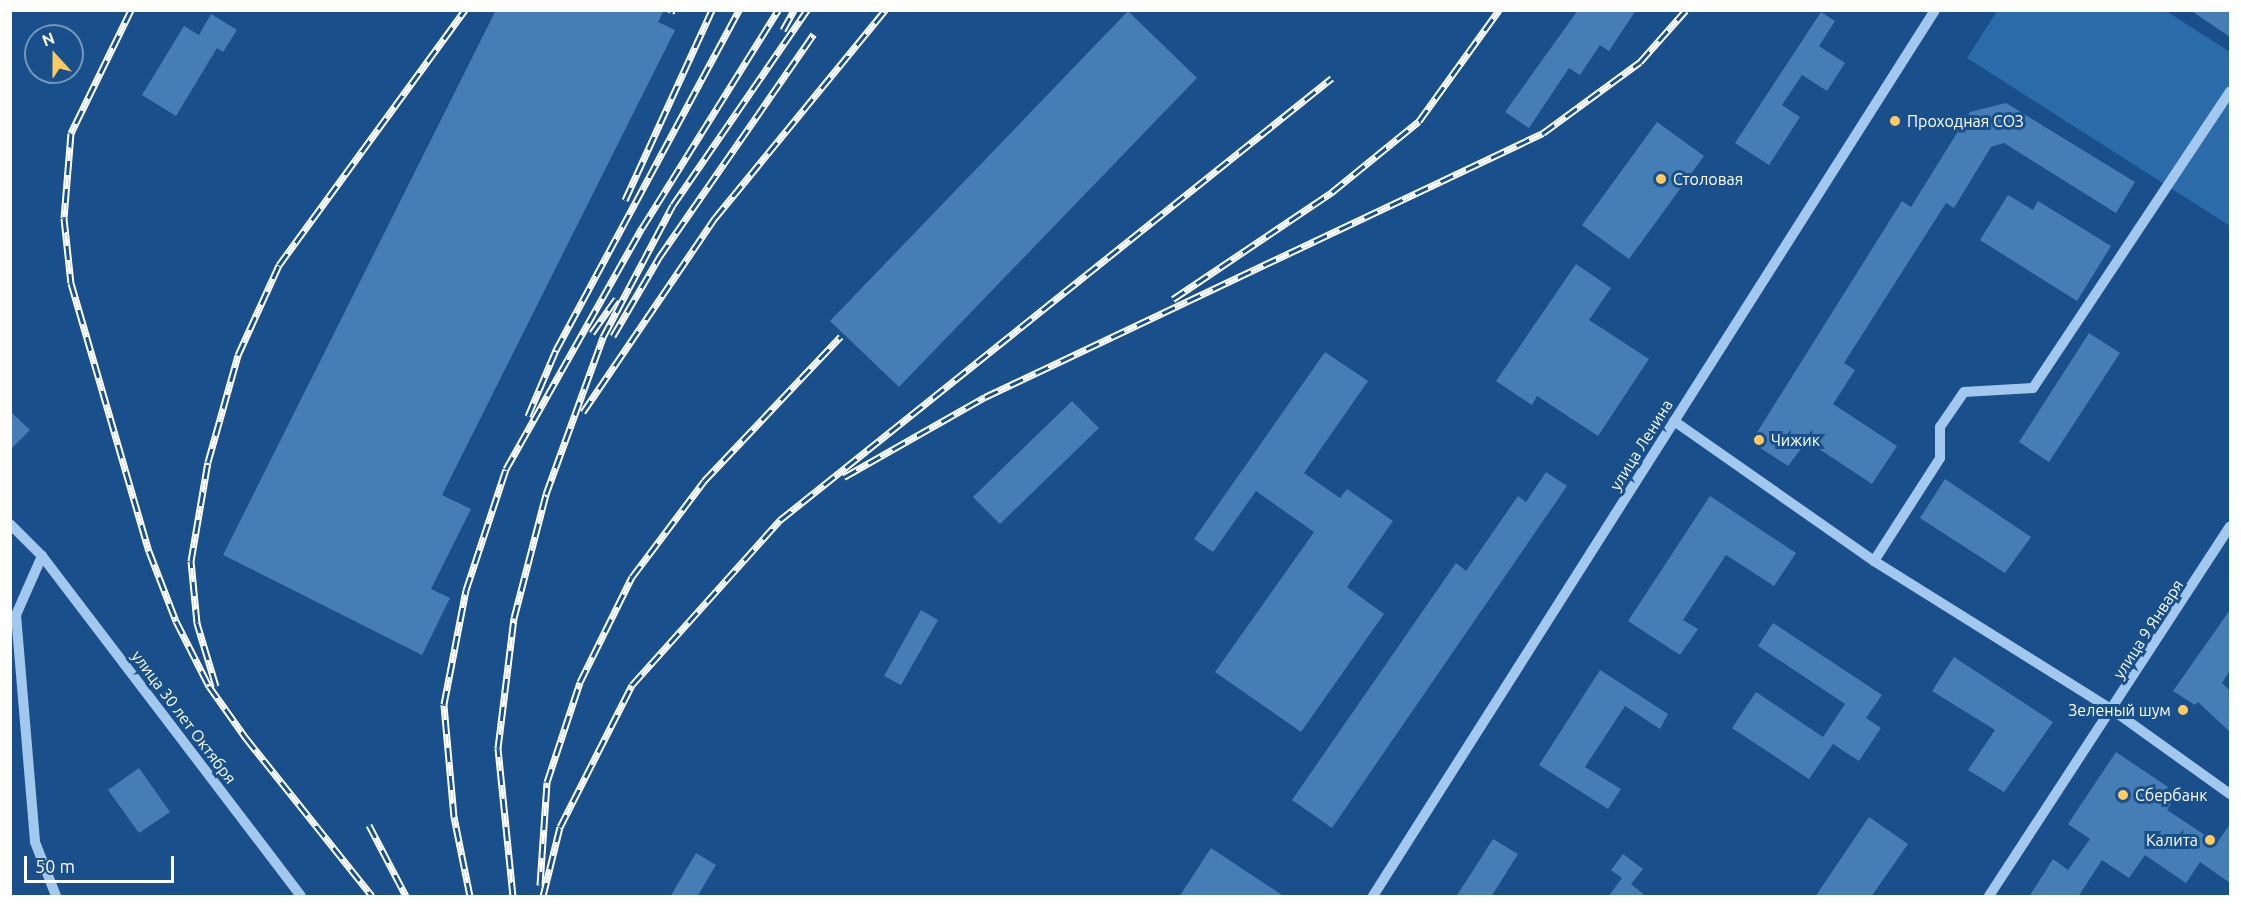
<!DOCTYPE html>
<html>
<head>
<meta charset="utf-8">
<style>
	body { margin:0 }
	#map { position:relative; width:2241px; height:907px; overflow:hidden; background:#19508b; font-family:Ubuntu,sans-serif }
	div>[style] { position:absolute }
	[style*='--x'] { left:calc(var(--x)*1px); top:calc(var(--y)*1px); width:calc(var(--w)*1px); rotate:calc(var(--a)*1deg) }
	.green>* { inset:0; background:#2c6ba9 }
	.building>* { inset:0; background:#457db5 }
	.minor>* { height:10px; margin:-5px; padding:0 5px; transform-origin:5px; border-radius:5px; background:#a3c8ee }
	.rail>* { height:7px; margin-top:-3.5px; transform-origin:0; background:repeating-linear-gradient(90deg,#19508b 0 14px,#fff 0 28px); box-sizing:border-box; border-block:2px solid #fff }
	.dots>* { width:16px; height:16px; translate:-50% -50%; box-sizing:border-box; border:3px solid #19508b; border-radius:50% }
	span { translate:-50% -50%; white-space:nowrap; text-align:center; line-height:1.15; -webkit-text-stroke:6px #19508b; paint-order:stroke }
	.poi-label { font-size:16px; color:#fff }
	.left { translate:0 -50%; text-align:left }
	.right { translate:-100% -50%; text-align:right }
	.street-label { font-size:16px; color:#fff }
	.frame { position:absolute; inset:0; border:12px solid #fff; pointer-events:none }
	.north { position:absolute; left:24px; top:24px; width:60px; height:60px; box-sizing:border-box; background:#19508b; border:2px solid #7596b9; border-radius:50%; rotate:339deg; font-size:16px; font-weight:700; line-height:24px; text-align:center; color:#fff }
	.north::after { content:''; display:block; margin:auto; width:21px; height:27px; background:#ffca60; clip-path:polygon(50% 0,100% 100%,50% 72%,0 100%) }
	.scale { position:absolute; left:24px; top:856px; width:150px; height:27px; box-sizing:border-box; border:3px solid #fff; border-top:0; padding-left:8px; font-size:18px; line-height:21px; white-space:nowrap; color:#fff; -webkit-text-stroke:4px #19508b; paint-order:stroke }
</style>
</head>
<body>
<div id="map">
	<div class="green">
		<div style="clip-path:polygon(1997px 11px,2166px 11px,2230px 52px,2230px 226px,1967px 58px)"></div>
	</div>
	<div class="building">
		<div style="clip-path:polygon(496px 10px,664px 10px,658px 22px,675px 30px,442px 495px,471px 509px,431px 589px,450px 598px,422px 655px,223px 555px)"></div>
		<div style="clip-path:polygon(1578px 10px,1636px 10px,1609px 51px,1600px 45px,1580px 75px,1569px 68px,1529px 128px,1505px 112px)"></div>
		<div style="clip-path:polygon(2190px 10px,2230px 10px,2230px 37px)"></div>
		<div style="clip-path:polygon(1128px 11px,1197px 78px,899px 387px,830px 321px)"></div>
		<div style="clip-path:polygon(1821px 12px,1835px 21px,1819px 46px,1845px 63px,1827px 91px,1802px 75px,1782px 105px,1800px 117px,1769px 165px,1735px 143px)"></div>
		<div style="clip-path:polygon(211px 14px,237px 30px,223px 52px,217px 48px,176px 116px,142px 95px,184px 26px,199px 35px)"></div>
		<div style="clip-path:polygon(2006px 103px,2135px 182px,2116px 213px,2004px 143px,1991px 147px,1954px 208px,1946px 203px,1844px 363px,1855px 370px,1833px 404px,1897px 446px,1872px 484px,1807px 441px,1788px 466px,1751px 442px,1902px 201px,1911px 207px,1970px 112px)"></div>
		<div style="clip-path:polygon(1657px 122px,1704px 156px,1629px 259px,1582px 225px)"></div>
		<div style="clip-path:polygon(2008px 195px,2033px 210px,2038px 201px,2111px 246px,2077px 301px,1980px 240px)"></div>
		<div style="clip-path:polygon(1576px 264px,1611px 288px,1589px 320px,1649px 359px,1598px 436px,1537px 396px,1532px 405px,1496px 381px)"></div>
		<div style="clip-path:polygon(2089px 333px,2120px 353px,2049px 462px,2019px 442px)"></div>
		<div style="clip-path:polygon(1325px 352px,1368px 381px,1304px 473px,1340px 498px,1347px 489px,1393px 521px,1347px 587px,1384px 614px,1301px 732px,1215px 672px,1314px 532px,1256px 491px,1213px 552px,1194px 539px)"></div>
		<div style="clip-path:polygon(1072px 401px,1099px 428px,1000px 524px,973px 497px)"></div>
		<div style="clip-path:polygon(10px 411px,30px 430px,10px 450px)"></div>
		<div style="clip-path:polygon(1546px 472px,1567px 486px,1332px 828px,1292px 800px,1456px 563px,1466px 571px,1518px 496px,1526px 502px)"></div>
		<div style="clip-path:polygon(1945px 479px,2031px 537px,2005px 573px,1920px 518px)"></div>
		<div style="clip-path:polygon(1710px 496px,1796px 553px,1774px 586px,1726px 555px,1683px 620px,1698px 629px,1680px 655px,1628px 621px)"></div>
		<div style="clip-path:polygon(921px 610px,938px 620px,901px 685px,884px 676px)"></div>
		<div style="clip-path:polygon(2230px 610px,2230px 670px,2222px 683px,2230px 691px,2230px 732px,2198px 702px,2195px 705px,2173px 691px)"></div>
		<div style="clip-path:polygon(1773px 623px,1882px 695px,1866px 718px,1881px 728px,1859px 761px,1833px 744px,1809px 779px,1732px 728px,1756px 692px,1823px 737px,1845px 704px,1758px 646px)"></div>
		<div style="clip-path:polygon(1954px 657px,2053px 722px,2004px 792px,1968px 770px,1995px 730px,1932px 691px)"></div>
		<div style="clip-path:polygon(1600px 670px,1668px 714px,1660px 729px,1625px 706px,1585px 767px,1621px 789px,1608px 809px,1539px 765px)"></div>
		<div style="clip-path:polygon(2116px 752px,2168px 787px,2161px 797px,2171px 804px,2167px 810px,2217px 843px,2230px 824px,2230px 883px,2200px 862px,2186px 883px,2145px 855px,2129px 878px,2102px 860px,2078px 897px,2029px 897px,2053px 859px,2068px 870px,2090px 839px,2068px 824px)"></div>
		<div style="clip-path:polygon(139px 768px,170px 812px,139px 833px,108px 790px)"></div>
		<div style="clip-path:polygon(1869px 817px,1908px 844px,1871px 897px,1815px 897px)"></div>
		<div style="clip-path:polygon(1493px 839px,1518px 854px,1491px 897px,1456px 897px)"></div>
		<div style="clip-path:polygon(1211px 848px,1285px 897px,1179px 897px)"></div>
		<div style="clip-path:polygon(696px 853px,716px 865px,697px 897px,670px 897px)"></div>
		<div style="clip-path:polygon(1623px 854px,1643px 869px,1631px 884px,1647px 897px,1608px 897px,1622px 878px,1611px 870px)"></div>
	</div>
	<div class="minor">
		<div style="--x:1674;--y:421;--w:244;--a:35"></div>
		<div style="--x:1874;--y:561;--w:283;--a:32"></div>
		<div style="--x:2114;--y:711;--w:143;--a:35.6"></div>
		<div style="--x:10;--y:524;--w:45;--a:45"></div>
		<div style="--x:42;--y:556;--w:427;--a:52.7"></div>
		<div style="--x:42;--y:556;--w:64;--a:113.8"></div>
		<div style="--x:16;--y:615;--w:228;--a:85.2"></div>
		<div style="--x:35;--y:842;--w:58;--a:68.7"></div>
		<div style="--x:1874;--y:561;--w:122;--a:-57.3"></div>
		<div style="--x:1940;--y:458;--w:31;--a:-90"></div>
		<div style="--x:1940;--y:427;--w:42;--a:-55.6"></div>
		<div style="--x:1964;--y:392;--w:69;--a:-3.3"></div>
		<div style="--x:2033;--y:388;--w:356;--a:-56.4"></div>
		<div style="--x:1373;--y:896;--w:1049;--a:-57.61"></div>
		<div style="--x:1989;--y:896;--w:441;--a:-56.9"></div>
	</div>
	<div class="rail">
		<div style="--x:131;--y:10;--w:137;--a:116"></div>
		<div style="--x:71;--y:133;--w:85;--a:94.7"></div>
		<div style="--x:64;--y:218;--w:65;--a:83.9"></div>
		<div style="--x:71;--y:283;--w:279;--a:73.8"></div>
		<div style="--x:149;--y:551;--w:75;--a:68.9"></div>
		<div style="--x:176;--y:621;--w:73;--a:63.1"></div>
		<div style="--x:209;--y:686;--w:64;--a:54.6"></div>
		<div style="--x:246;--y:738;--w:202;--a:51.4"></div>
		<div style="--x:671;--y:13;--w:3;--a:-72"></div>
		<div style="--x:783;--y:30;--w:23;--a:-61"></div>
		<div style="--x:625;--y:200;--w:209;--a:-65.4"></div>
		<div style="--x:1173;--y:299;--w:192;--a:-33.9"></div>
		<div style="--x:1332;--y:192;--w:112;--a:-39.2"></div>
		<div style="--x:1419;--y:121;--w:137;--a:-54.2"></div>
		<div style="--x:592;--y:333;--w:42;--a:-54.8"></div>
		<div style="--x:613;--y:336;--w:93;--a:-59.6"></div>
		<div style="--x:660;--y:256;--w:270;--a:-55.3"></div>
		<div style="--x:583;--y:412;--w:235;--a:-55.8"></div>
		<div style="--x:715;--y:218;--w:269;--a:-50.7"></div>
		<div style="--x:528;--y:416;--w:72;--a:-67"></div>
		<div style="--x:556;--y:350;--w:386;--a:-61.7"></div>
		<div style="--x:844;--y:477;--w:162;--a:-29.6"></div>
		<div style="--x:985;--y:397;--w:617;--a:-25.32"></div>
		<div style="--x:1543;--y:133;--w:120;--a:-36.2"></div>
		<div style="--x:1640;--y:62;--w:69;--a:-48.5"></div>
		<div style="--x:216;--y:686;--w:66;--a:-106.8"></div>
		<div style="--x:197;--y:623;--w:62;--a:-95.5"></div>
		<div style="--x:191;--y:561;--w:100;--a:-80.3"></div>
		<div style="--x:208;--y:462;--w:111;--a:-74.3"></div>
		<div style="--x:238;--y:355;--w:99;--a:-65.5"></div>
		<div style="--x:279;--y:265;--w:316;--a:-53.9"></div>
		<div style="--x:369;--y:825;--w:80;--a:62.5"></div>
		<div style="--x:540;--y:885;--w:103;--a:-86.1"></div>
		<div style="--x:547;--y:782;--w:105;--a:-71.7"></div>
		<div style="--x:580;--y:682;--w:117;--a:-63.7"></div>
		<div style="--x:632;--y:577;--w:120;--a:-53.1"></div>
		<div style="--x:704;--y:481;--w:199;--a:-46.6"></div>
		<div style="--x:470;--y:896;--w:81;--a:-101.4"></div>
		<div style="--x:454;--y:817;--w:113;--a:-95.1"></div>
		<div style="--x:444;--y:704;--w:116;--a:-79.1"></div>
		<div style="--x:466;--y:590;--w:127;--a:-71.7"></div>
		<div style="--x:506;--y:469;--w:277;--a:-60.6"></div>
		<div style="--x:642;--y:228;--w:257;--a:-58"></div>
		<div style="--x:513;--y:896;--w:149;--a:-95.8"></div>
		<div style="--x:498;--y:748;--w:131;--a:-83"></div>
		<div style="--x:514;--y:618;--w:128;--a:-75.5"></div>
		<div style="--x:546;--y:494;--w:167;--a:-70"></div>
		<div style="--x:603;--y:337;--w:149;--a:-62.1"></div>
		<div style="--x:673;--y:205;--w:237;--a:-55.5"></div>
		<div style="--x:543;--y:896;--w:71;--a:-76.2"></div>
		<div style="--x:560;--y:827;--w:159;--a:-63.1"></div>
		<div style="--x:632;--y:685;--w:222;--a:-48.1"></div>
		<div style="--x:780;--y:520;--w:707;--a:-38.69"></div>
	</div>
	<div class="dots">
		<div style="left:1895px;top:121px;background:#ffca60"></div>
		<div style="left:1661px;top:179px;background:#ffca60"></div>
		<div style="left:1759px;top:440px;background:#ffca60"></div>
		<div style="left:2183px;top:710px;background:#ffca60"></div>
		<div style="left:2123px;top:795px;background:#ffca60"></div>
		<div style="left:2210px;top:840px;background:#ffca60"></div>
	</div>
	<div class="poi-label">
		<span class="left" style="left:1907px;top:121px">Проходная СОЗ</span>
		<span class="left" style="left:1673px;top:179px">Столовая</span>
		<span class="left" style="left:1771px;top:440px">Чижик</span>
		<span class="right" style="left:2171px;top:710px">Зеленый шум</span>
		<span class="left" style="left:2135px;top:795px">Сбербанк</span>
		<span class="right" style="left:2198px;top:840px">Калита</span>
	</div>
	<div class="street-label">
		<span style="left:1641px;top:445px;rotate:-58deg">улица Ленина</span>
		<span style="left:2148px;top:629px;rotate:-57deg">улица 9 Января</span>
		<span style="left:184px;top:717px;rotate:53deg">улица 30 лет Октября</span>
	</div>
	<div class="frame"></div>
	<div class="north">N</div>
	<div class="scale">50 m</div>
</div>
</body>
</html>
